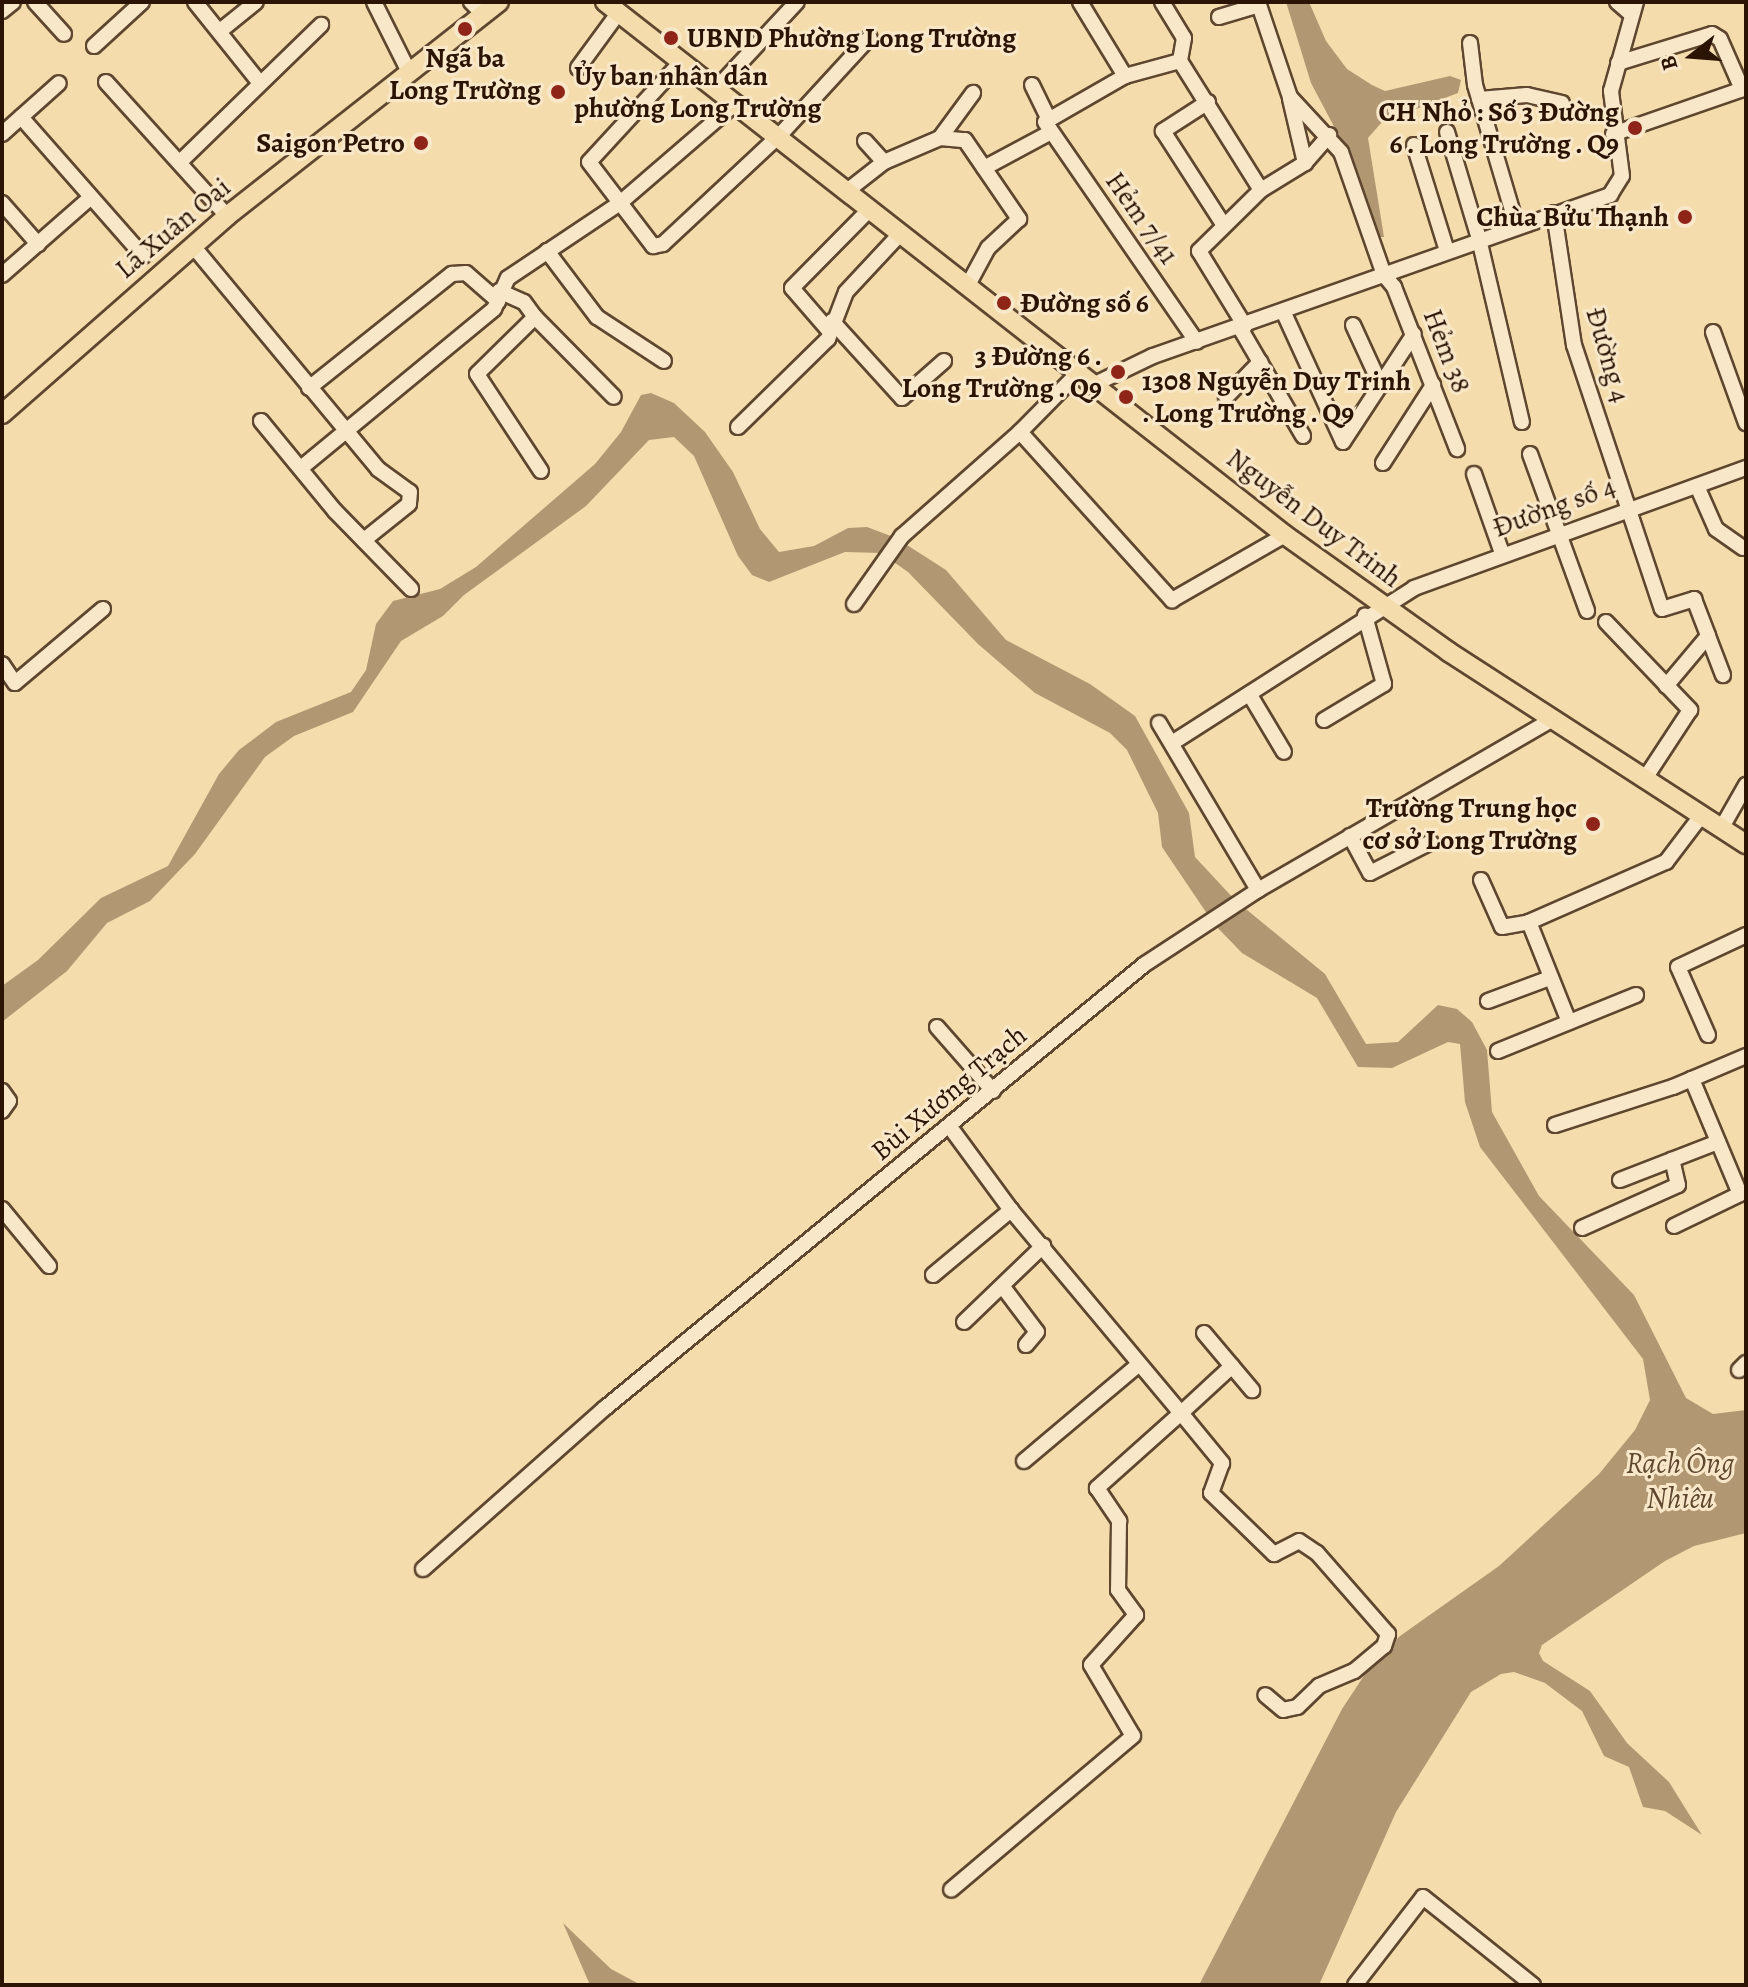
<!DOCTYPE html>
<html>
<head>
<meta charset="utf-8">
<style>
	body { margin:0 }
	#map { position:relative; width:1748px; height:1987px; overflow:hidden; background:#f5dcac; font-family:Alegreya,serif }
	div>[style] { position:absolute }
	[style*='--x'] { left:calc(var(--x)*1px); top:calc(var(--y)*1px); width:calc(var(--w)*1px); rotate:calc(var(--a)*1deg) }
	.water>* { inset:0; background:#b19873 }
	.roads { filter:drop-shadow(2px 0 #5e462f) drop-shadow(-2px 0 #5e462f) drop-shadow(0 2px #5e462f) drop-shadow(0 -2px #5e462f) }
	.minor>* { height:14px; margin:-7px; padding:0 7px; transform-origin:7px; border-radius:7px; background:#f8e8c9 }
	.major>* { height:18px; margin:-9px; padding:0 9px; transform-origin:9px; border-radius:9px; background:#f5dcac }
	.dots>* { width:22px; height:22px; translate:-50% -50%; box-sizing:border-box; border:4px solid #f8e8c9; border-radius:50% }
	span { translate:-50% -50%; white-space:nowrap; text-align:center; line-height:1.15; -webkit-text-stroke:6px #f8e8c9; paint-order:stroke }
	.poi-label { font-size:28px; color:#2c1405; font-weight:700 }
	.left { translate:0 -50%; text-align:left }
	.right { translate:-100% -50%; text-align:right }
	.street-label { font-size:28px; color:#2c1405 }
	.water-label { font-size:30px; color:#614931; font-style:italic }
	.frame { position:absolute; inset:0; border:4px solid #2c1405; pointer-events:none }
	.north { position:absolute; left:1652px; top:16px; width:80px; height:80px; -webkit-text-stroke:6px #f8e8c9; paint-order:stroke; rotate:253deg; font-size:22px; font-weight:700; line-height:32px; text-align:center; color:#2c1405 }
	.north::after { content:''; display:block; margin:auto; width:28px; height:36px; background:#2c1405; clip-path:polygon(50% 0,100% 100%,50% 72%,0 100%) }
</style>
</head>
<body>
<div id="map">
	<div class="water">
		<div style="clip-path:polygon(1286px 2px,1309px 2px,1326px 41px,1347px 69px,1372px 85px,1385px 91px,1450px 76px,1461px 80px,1458px 93px,1382px 122px,1368px 138px,1384px 237px,1374px 237px,1340px 138px,1311px 83px)"></div>
		<div style="clip-path:polygon(651px 393px,674px 403px,705px 432px,733px 472px,760px 529px,779px 552px,814px 546px,848px 528px,867px 527px,896px 538px,946px 570px,1006px 640px,1090px 684px,1135px 716px,1189px 813px,1195px 857px,1235px 900px,1325px 974px,1366px 1044px,1398px 1042px,1438px 1005px,1457px 1009px,1472px 1022px,1487px 1050px,1492px 1112px,1539px 1196px,1634px 1295px,1686px 1398px,1713px 1414px,1746px 1410px,1746px 1533px,1694px 1546px,1665px 1561px,1542px 1645px,1539px 1653px,1543px 1661px,1590px 1691px,1627px 1743px,1669px 1782px,1702px 1835px,1665px 1811px,1643px 1807px,1629px 1767px,1604px 1756px,1582px 1711px,1545px 1683px,1514px 1672px,1501px 1674px,1471px 1692px,1396px 1812px,1319px 1985px,1199px 1985px,1342px 1709px,1373px 1662px,1400px 1636px,1499px 1566px,1599px 1474px,1635px 1430px,1650px 1400px,1643px 1359px,1480px 1147px,1465px 1102px,1460px 1044px,1448px 1042px,1392px 1068px,1358px 1067px,1317px 998px,1242px 953px,1214px 924px,1162px 847px,1158px 813px,1127px 750px,1110px 733px,1035px 693px,978px 644px,908px 572px,881px 553px,845px 552px,769px 582px,752px 575px,738px 556px,694px 456px,674px 437px,649px 440px,586px 506px,464px 595px,443px 616px,401px 641px,353px 712px,294px 736px,265px 757px,195px 854px,150px 901px,107px 923px,67px 971px,2px 1022px,2px 986px,38px 960px,101px 898px,168px 866px,219px 774px,239px 750px,276px 722px,351px 692px,366px 670px,376px 624px,393px 601px,440px 589px,476px 567px,595px 464px,621px 432px,641px 395px)"></div>
		<div style="clip-path:polygon(563px 1923px,611px 1969px,641px 1985px,590px 1985px)"></div>
	</div>
	<div class="roads">
		<div class="minor">
			<div style="--x:35;--y:2;--w:43;--a:47.8"></div>
			<div style="--x:195;--y:2;--w:102;--a:51.3"></div>
			<div style="--x:374;--y:2;--w:78;--a:63.4"></div>
			<div style="--x:471;--y:2;--w:17;--a:45"></div>
			<div style="--x:1080;--y:2;--w:87;--a:58.7"></div>
			<div style="--x:1125;--y:76;--w:57;--a:-15.3"></div>
			<div style="--x:1162;--y:2;--w:42;--a:58.6"></div>
			<div style="--x:1184;--y:38;--w:23;--a:100"></div>
			<div style="--x:1180;--y:61;--w:152;--a:57.9"></div>
			<div style="--x:1261;--y:190;--w:87;--a:135.5"></div>
			<div style="--x:1199;--y:251;--w:88;--a:58.5"></div>
			<div style="--x:1258;--y:2;--w:100;--a:71.4"></div>
			<div style="--x:1290;--y:97;--w:75;--a:47.2"></div>
			<div style="--x:1341;--y:152;--w:130;--a:70.7"></div>
			<div style="--x:1384;--y:275;--w:16;--a:50"></div>
			<div style="--x:1394;--y:287;--w:174;--a:68.7"></div>
			<div style="--x:1617;--y:2;--w:18;--a:41"></div>
			<div style="--x:2;--y:11;--w:14;--a:-39"></div>
			<div style="--x:1219;--y:17;--w:42;--a:-16.7"></div>
			<div style="--x:220;--y:31;--w:46;--a:-38.9"></div>
			<div style="--x:1470;--y:43;--w:42;--a:83.2"></div>
			<div style="--x:1475;--y:85;--w:148;--a:73.5"></div>
			<div style="--x:94;--y:46;--w:65;--a:-42.5"></div>
			<div style="--x:682;--y:61;--w:137;--a:132.6"></div>
			<div style="--x:589;--y:162;--w:106;--a:52.7"></div>
			<div style="--x:653;--y:246;--w:10;--a:-11"></div>
			<div style="--x:663;--y:244;--w:158;--a:-43"></div>
			<div style="--x:779;--y:136;--w:134;--a:-47.4"></div>
			<div style="--x:1618;--y:63;--w:98;--a:-17.1"></div>
			<div style="--x:1712;--y:34;--w:9;--a:32"></div>
			<div style="--x:1720;--y:39;--w:55;--a:66.3"></div>
			<div style="--x:578;--y:68;--w:69;--a:-53.8"></div>
			<div style="--x:1125;--y:76;--w:92;--a:150.1"></div>
			<div style="--x:1045;--y:122;--w:267;--a:55.4"></div>
			<div style="--x:106;--y:82;--w:181;--a:47.9"></div>
			<div style="--x:1032;--y:85;--w:39;--a:64"></div>
			<div style="--x:717;--y:88;--w:117;--a:-47.1"></div>
			<div style="--x:1290;--y:99;--w:66;--a:76.8"></div>
			<div style="--x:1305;--y:163;--w:37;--a:-49"></div>
			<div style="--x:1479;--y:99;--w:48;--a:-4.8"></div>
			<div style="--x:1527;--y:95;--w:36;--a:13"></div>
			<div style="--x:1208;--y:102;--w:54;--a:147.2"></div>
			<div style="--x:1163;--y:131;--w:111;--a:57.2"></div>
			<div style="--x:21;--y:117;--w:185;--a:48.7"></div>
			<div style="--x:1447;--y:132;--w:112;--a:73.3"></div>
			<div style="--x:1479;--y:239;--w:188;--a:76.8"></div>
			<div style="--x:2;--y:134;--w:76;--a:-41.8"></div>
			<div style="--x:1613;--y:134;--w:141;--a:-19.1"></div>
			<div style="--x:940;--y:138;--w:25;--a:5"></div>
			<div style="--x:965;--y:140;--w:96;--a:55.6"></div>
			<div style="--x:1019;--y:219;--w:42;--a:136.9"></div>
			<div style="--x:988;--y:248;--w:42;--a:118.4"></div>
			<div style="--x:865;--y:141;--w:28;--a:48"></div>
			<div style="--x:1414;--y:145;--w:111;--a:72.7"></div>
			<div style="--x:180;--y:162;--w:197;--a:-44.2"></div>
			<div style="--x:984;--y:168;--w:76;--a:-28.2"></div>
			<div style="--x:1261;--y:190;--w:52;--a:-31.5"></div>
			<div style="--x:847;--y:191;--w:47;--a:-38.1"></div>
			<div style="--x:884;--y:162;--w:61;--a:-23.2"></div>
			<div style="--x:940;--y:138;--w:56;--a:-53.7"></div>
			<div style="--x:2;--y:203;--w:55;--a:48.7"></div>
			<div style="--x:1554;--y:213;--w:134;--a:81.4"></div>
			<div style="--x:1574;--y:345;--w:278;--a:71.6"></div>
			<div style="--x:1662;--y:609;--w:34;--a:-17"></div>
			<div style="--x:1694;--y:599;--w:40;--a:69"></div>
			<div style="--x:1708;--y:636;--w:65;--a:130"></div>
			<div style="--x:193;--y:246;--w:290;--a:50.3"></div>
			<div style="--x:378;--y:469;--w:39;--a:36"></div>
			<div style="--x:410;--y:492;--w:12;--a:95"></div>
			<div style="--x:409;--y:504;--w:58;--a:141.3"></div>
			<div style="--x:547;--y:251;--w:83;--a:52.9"></div>
			<div style="--x:597;--y:317;--w:80;--a:33.3"></div>
			<div style="--x:2;--y:275;--w:118;--a:-41.2"></div>
			<div style="--x:499;--y:291;--w:27;--a:24"></div>
			<div style="--x:524;--y:302;--w:19;--a:54"></div>
			<div style="--x:535;--y:317;--w:81;--a:135.5"></div>
			<div style="--x:477;--y:374;--w:116;--a:56.6"></div>
			<div style="--x:1283;--y:311;--w:144;--a:65.4"></div>
			<div style="--x:1343;--y:442;--w:129;--a:-56.7"></div>
			<div style="--x:535;--y:317;--w:112;--a:45.4"></div>
			<div style="--x:832;--y:321;--w:104;--a:47.7"></div>
			<div style="--x:902;--y:398;--w:56;--a:-41.4"></div>
			<div style="--x:1353;--y:325;--w:67;--a:65.3"></div>
			<div style="--x:1240;--y:328;--w:125;--a:59.7"></div>
			<div style="--x:830;--y:332;--w:58;--a:-130.8"></div>
			<div style="--x:792;--y:288;--w:111;--a:-45.4"></div>
			<div style="--x:1713;--y:332;--w:97;--a:70.1"></div>
			<div style="--x:1095;--y:384;--w:64;--a:-25.8"></div>
			<div style="--x:1153;--y:356;--w:485;--a:-19.4"></div>
			<div style="--x:1610;--y:195;--w:22;--a:-58"></div>
			<div style="--x:1622;--y:176;--w:86;--a:-97.4"></div>
			<div style="--x:1611;--y:91;--w:92;--a:-74.3"></div>
			<div style="--x:309;--y:388;--w:183;--a:-38.6"></div>
			<div style="--x:452;--y:274;--w:14;--a:-4"></div>
			<div style="--x:466;--y:273;--w:43;--a:41.2"></div>
			<div style="--x:1226;--y:397;--w:49;--a:-45.8"></div>
			<div style="--x:261;--y:421;--w:117;--a:50.6"></div>
			<div style="--x:335;--y:511;--w:109;--a:45.7"></div>
			<div style="--x:738;--y:427;--w:126;--a:-44.4"></div>
			<div style="--x:828;--y:339;--w:50;--a:-69"></div>
			<div style="--x:846;--y:292;--w:81;--a:-47"></div>
			<div style="--x:1020;--y:432;--w:227;--a:47.9"></div>
			<div style="--x:1172;--y:600;--w:130;--a:-29.9"></div>
			<div style="--x:1530;--y:454;--w:167;--a:70"></div>
			<div style="--x:1383;--y:463;--w:93;--a:-57.3"></div>
			<div style="--x:301;--y:468;--w:250;--a:-39.5"></div>
			<div style="--x:494;--y:309;--w:34;--a:-66"></div>
			<div style="--x:508;--y:278;--w:135;--a:-33.8"></div>
			<div style="--x:620;--y:203;--w:153;--a:-40.8"></div>
			<div style="--x:1474;--y:474;--w:84;--a:70.5"></div>
			<div style="--x:1697;--y:486;--w:47;--a:66.2"></div>
			<div style="--x:1716;--y:529;--w:33;--a:35"></div>
			<div style="--x:854;--y:604;--w:83;--a:-54.8"></div>
			<div style="--x:902;--y:536;--w:157;--a:-41.4"></div>
			<div style="--x:1020;--y:432;--w:84;--a:-45.5"></div>
			<div style="--x:1606;--y:622;--w:122;--a:46.3"></div>
			<div style="--x:1690;--y:710;--w:84;--a:123.3"></div>
			<div style="--x:1708;--y:636;--w:42;--a:69"></div>
			<div style="--x:2;--y:664;--w:23;--a:56"></div>
			<div style="--x:15;--y:683;--w:115;--a:-40.1"></div>
			<div style="--x:1250;--y:695;--w:66;--a:59.2"></div>
			<div style="--x:1324;--y:720;--w:70;--a:-31"></div>
			<div style="--x:1384;--y:684;--w:71;--a:-105.6"></div>
			<div style="--x:1159;--y:723;--w:194;--a:59.3"></div>
			<div style="--x:1172;--y:743;--w:287;--a:-32.6"></div>
			<div style="--x:1414;--y:588;--w:353;--a:-19.9"></div>
			<div style="--x:1721;--y:829;--w:51;--a:-60.4"></div>
			<div style="--x:1350;--y:836;--w:42;--a:61.6"></div>
			<div style="--x:1370;--y:873;--w:68;--a:-26.9"></div>
			<div style="--x:1481;--y:880;--w:51;--a:65.9"></div>
			<div style="--x:1502;--y:927;--w:27;--a:-10"></div>
			<div style="--x:1488;--y:1001;--w:66;--a:-20.4"></div>
			<div style="--x:1569;--y:1022;--w:108;--a:-111.8"></div>
			<div style="--x:1529;--y:922;--w:150;--a:-23.7"></div>
			<div style="--x:1666;--y:862;--w:58;--a:-52.7"></div>
			<div style="--x:937;--y:1027;--w:85;--a:48.8"></div>
			<div style="--x:1708;--y:1035;--w:74;--a:-113.8"></div>
			<div style="--x:1678;--y:967;--w:75;--a:-25.2"></div>
			<div style="--x:1498;--y:1051;--w:149;--a:-22.1"></div>
			<div style="--x:2;--y:1091;--w:12;--a:55"></div>
			<div style="--x:9;--y:1101;--w:12;--a:125"></div>
			<div style="--x:1555;--y:1125;--w:124;--a:-17.9"></div>
			<div style="--x:1673;--y:1087;--w:79;--a:-23"></div>
			<div style="--x:950;--y:1127;--w:103;--a:53.7"></div>
			<div style="--x:1011;--y:1210;--w:265;--a:50.1"></div>
			<div style="--x:1181;--y:1413;--w:113;--a:138.2"></div>
			<div style="--x:1097;--y:1488;--w:40;--a:56"></div>
			<div style="--x:1119;--y:1521;--w:69;--a:90.8"></div>
			<div style="--x:1118;--y:1590;--w:31;--a:54"></div>
			<div style="--x:1136;--y:1615;--w:67;--a:132"></div>
			<div style="--x:1091;--y:1665;--w:82;--a:59.4"></div>
			<div style="--x:1133;--y:1736;--w:238;--a:139.8"></div>
			<div style="--x:1620;--y:1180;--w:105;--a:-21.2"></div>
			<div style="--x:2;--y:1209;--w:74;--a:50.5"></div>
			<div style="--x:1674;--y:1226;--w:73;--a:-25.9"></div>
			<div style="--x:1740;--y:1194;--w:125;--a:-112.7"></div>
			<div style="--x:1582;--y:1228;--w:105;--a:-24.1"></div>
			<div style="--x:1678;--y:1185;--w:26;--a:-103"></div>
			<div style="--x:933;--y:1275;--w:102;--a:-39.8"></div>
			<div style="--x:1003;--y:1287;--w:56;--a:52.9"></div>
			<div style="--x:1037;--y:1332;--w:17;--a:130"></div>
			<div style="--x:964;--y:1322;--w:110;--a:-43.9"></div>
			<div style="--x:1204;--y:1333;--w:75;--a:49.9"></div>
			<div style="--x:1232;--y:1366;--w:69;--a:137.3"></div>
			<div style="--x:1181;--y:1413;--w:65;--a:50.6"></div>
			<div style="--x:1222;--y:1463;--w:32;--a:110"></div>
			<div style="--x:1211;--y:1493;--w:88;--a:44.1"></div>
			<div style="--x:1274;--y:1554;--w:28;--a:-27"></div>
			<div style="--x:1299;--y:1541;--w:22;--a:34"></div>
			<div style="--x:1317;--y:1553;--w:108;--a:48.8"></div>
			<div style="--x:1388;--y:1634;--w:13;--a:108"></div>
			<div style="--x:1384;--y:1646;--w:39;--a:140"></div>
			<div style="--x:1354;--y:1671;--w:38;--a:157"></div>
			<div style="--x:1319;--y:1686;--w:30;--a:136"></div>
			<div style="--x:1297;--y:1707;--w:14;--a:168"></div>
			<div style="--x:1283;--y:1710;--w:23;--a:-140"></div>
			<div style="--x:1739;--y:1370;--w:10;--a:-45"></div>
			<div style="--x:1024;--y:1461;--w:150;--a:-40.1"></div>
			<div style="--x:423;--y:1569;--w:243;--a:-41.5"></div>
			<div style="--x:605;--y:1408;--w:699;--a:-39.43"></div>
			<div style="--x:1145;--y:964;--w:135;--a:-33.2"></div>
			<div style="--x:1258;--y:890;--w:339;--a:-30.1"></div>
			<div style="--x:1355;--y:1985;--w:111;--a:-52.3"></div>
			<div style="--x:1423;--y:1897;--w:141;--a:38.7"></div>
		</div>
		<div class="major">
			<div style="--x:605;--y:2;--w:864;--a:38.09"></div>
			<div style="--x:1285;--y:535;--w:201;--a:35.5"></div>
			<div style="--x:1449;--y:652;--w:354;--a:32.9"></div>
			<div style="--x:2;--y:414;--w:300;--a:-41.3"></div>
			<div style="--x:227;--y:216;--w:346;--a:-38.2"></div>
		</div>
	</div>
	<div class="dots">
		<div style="left:465px;top:29px;background:#8f2418"></div>
		<div style="left:671px;top:38px;background:#8f2418"></div>
		<div style="left:558px;top:92px;background:#8f2418"></div>
		<div style="left:1635px;top:128px;background:#8f2418"></div>
		<div style="left:421px;top:143px;background:#8f2418"></div>
		<div style="left:1685px;top:217px;background:#8f2418"></div>
		<div style="left:1004px;top:303px;background:#8f2418"></div>
		<div style="left:1118px;top:372px;background:#8f2418"></div>
		<div style="left:1126px;top:397px;background:#8f2418"></div>
		<div style="left:1593px;top:824px;background:#8f2418"></div>
	</div>
	<div class="poi-label">
		<span class="left" style="left:687px;top:38px">UBND Phường Long Trường</span>
		<span style="left:465px;top:74px">Ngã ba<br>Long Trường</span>
		<span class="left" style="left:574px;top:92px">Ủy ban nhân dân<br>phường Long Trường</span>
		<span class="right" style="left:1619px;top:128px">CH Nhỏ : Số 3 Đường<br>6 . Long Trường . Q9</span>
		<span class="right" style="left:405px;top:143px">Saigon Petro</span>
		<span class="right" style="left:1669px;top:217px">Chùa Bửu Thạnh</span>
		<span class="left" style="left:1020px;top:303px">Đường số 6</span>
		<span class="right" style="left:1102px;top:372px">3 Đường 6 .<br>Long Trường . Q9</span>
		<span class="left" style="left:1142px;top:397px">1308 Nguyễn Duy Trinh<br>. Long Trường . Q9</span>
		<span class="right" style="left:1577px;top:824px">Trường Trung học<br>cơ sở Long Trường</span>
	</div>
	<div class="street-label">
		<span style="left:1142px;top:218px;rotate:55deg">Hẻm 7/41</span>
		<span style="left:173px;top:228px;rotate:-40deg">Lã Xuân Oai</span>
		<span style="left:1447px;top:351px;rotate:69deg">Hẻm 38</span>
		<span style="left:1608px;top:355px;rotate:74deg">Đường 4</span>
		<span style="left:1554px;top:507px;rotate:-20deg">Đường số 4</span>
		<span style="left:1314px;top:518px;rotate:37deg">Nguyễn Duy Trinh</span>
		<span style="left:949px;top:1093px;rotate:-40deg">Bùi Xương Trạch</span>
	</div>
	<div class="water-label">
		<span style="left:1680px;top:1480px">Rạch Ông<br>Nhiêu</span>
	</div>
	<div class="frame"></div>
	<div class="north">B</div>
</div>
</body>
</html>
